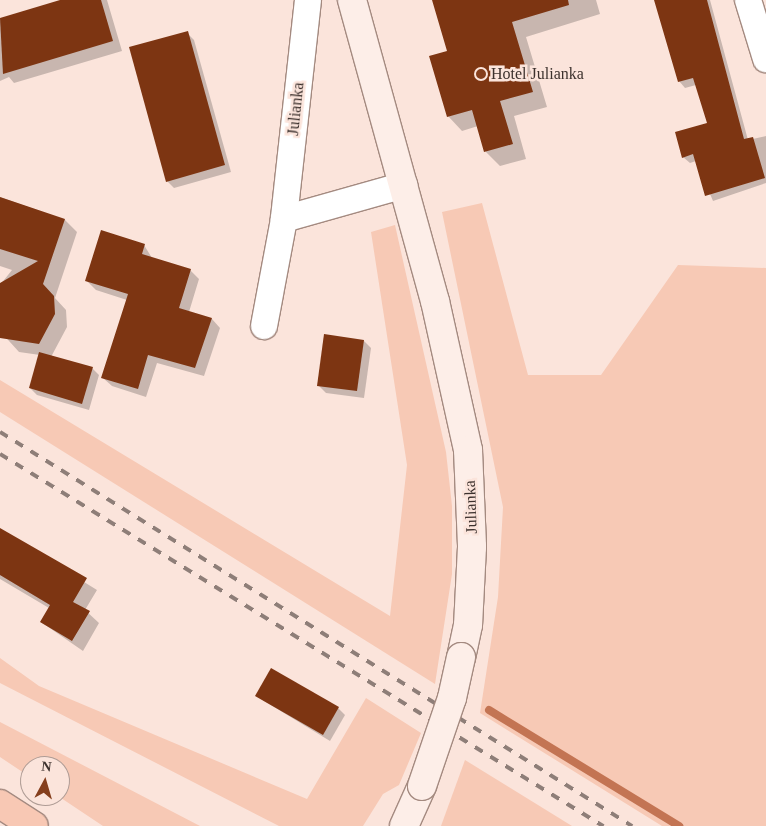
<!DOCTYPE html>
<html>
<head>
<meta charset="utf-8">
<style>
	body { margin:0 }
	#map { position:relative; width:766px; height:826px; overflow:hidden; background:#fbe4db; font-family:"Times New Roman",serif }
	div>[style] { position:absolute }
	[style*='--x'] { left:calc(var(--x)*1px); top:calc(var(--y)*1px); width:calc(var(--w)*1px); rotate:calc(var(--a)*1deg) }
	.green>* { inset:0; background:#f7c9b5 }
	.shadow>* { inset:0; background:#0003 }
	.stream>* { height:8px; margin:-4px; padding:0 4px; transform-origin:4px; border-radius:4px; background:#c37453 }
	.building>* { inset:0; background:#7d3512 }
	.roads { filter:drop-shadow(1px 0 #a48a80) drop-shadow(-1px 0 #a48a80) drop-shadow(0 1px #a48a80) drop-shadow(0 -1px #a48a80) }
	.street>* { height:26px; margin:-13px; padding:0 13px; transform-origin:13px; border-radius:13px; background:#fff }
	.secondary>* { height:28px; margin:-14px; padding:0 14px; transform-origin:14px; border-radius:14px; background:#fdeee8 }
	.highway>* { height:28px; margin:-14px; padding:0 14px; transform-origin:14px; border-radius:14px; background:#f8c8b4 }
	.rail>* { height:4px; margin-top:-2px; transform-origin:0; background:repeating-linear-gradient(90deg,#8e7e78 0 9px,transparent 0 18px) }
	.bridges { filter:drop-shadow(1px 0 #a48a80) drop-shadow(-1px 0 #a48a80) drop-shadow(0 1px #a48a80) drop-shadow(0 -1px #a48a80) }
	.secondary-bridge>* { height:28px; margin:-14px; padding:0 14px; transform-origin:14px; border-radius:14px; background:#fdeee8 }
	.dots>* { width:14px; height:14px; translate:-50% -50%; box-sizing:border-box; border:2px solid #fbe4db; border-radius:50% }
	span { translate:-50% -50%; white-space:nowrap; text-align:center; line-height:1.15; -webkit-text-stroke:5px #fbe4db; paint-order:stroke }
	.poi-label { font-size:16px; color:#3c312d }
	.left { translate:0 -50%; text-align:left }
	.street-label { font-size:16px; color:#3c312d }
	.north { position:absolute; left:20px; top:756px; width:50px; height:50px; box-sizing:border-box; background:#fbe4db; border:1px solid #af9c95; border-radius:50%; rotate:6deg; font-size:14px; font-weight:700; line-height:20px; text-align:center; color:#3c312d }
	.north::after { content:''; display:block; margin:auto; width:18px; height:22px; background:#853e1c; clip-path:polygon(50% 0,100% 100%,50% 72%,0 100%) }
</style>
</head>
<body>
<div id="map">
	<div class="green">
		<div style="clip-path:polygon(482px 203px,528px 375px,601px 375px,678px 265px,766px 268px,766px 826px,662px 826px,480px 713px,498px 597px,503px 507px,442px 212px)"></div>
		<div style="clip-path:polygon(395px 225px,446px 452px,452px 506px,452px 574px,435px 684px,0 412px,0 380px,390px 616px,407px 465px,371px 232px)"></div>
		<div style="clip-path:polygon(0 658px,39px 686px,307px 799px,366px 698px,421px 733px,399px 785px,383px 794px,363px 826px,279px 826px,0 683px)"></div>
		<div style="clip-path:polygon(0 722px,200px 826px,103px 826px,58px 796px,60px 766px,30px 766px,30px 777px,0 757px)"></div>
		<div style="clip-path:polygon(465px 760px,572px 826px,441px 826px)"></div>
	</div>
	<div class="shadow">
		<div style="clip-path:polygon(64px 0,107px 0,122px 51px,14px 83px,9px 77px,0 81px,0 19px)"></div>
		<div style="clip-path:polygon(433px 0,596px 0,600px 14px,526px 37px,547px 107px,514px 116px,526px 159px,500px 166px,486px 152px,478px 126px,462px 131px,448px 116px,448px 52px)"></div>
		<div style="clip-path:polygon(655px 0,710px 0,748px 140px,766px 136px,766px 183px,713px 201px,696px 161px,690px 163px,683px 157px,708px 124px,696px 85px,685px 88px,679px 81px)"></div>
		<div style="clip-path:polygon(187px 33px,194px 40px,231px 172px,174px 188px,167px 181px)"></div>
		<div style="clip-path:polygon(0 197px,65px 220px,77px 232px,55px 298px,66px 310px,67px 327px,51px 357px,92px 368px,99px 375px,89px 410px,37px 395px,30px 388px,40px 355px,19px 352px,0 331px,0 285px,12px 270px,0 266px)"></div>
		<div style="clip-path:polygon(144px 245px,152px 258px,190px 270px,199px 279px,189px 312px,212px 319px,220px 328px,204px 376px,157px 363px,146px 397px,112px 386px,103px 378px,127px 300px,96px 290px,87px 281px)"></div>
		<div style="clip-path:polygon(364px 341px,371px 348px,364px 398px,326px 393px,319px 386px)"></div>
		<div style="clip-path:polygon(0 530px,97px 590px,85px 610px,99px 623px,83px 651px,41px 622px,49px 608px,0 579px)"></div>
		<div style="clip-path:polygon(256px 696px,338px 708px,345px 715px,330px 741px)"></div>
	</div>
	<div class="stream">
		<div style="--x:489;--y:710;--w:223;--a:31.4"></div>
	</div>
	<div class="building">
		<div style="clip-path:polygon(60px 0,101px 0,113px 41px,3px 74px,0 18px)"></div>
		<div style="clip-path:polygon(432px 0,568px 0,569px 5px,512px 22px,533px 92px,500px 101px,513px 144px,484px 152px,472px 110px,447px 117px,429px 56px,447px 51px)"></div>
		<div style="clip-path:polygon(654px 0,707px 0,744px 139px,753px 137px,765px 178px,705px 196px,693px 154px,682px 158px,675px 132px,707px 123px,693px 78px,678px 82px)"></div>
		<div style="clip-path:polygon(188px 31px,225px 165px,166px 182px,129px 47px)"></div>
		<div style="clip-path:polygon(0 197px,65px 219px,43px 284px,54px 296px,55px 314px,39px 344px,0 338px,0 283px,38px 261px,0 249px)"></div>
		<div style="clip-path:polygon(101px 230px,145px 244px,142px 254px,191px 269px,179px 308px,212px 318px,195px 368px,148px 355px,138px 389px,101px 378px,128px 294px,85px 281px)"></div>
		<div style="clip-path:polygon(324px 334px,364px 340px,357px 391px,317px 386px)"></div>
		<div style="clip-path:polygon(39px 352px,93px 367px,82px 404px,29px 388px)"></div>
		<div style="clip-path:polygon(0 528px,87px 578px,73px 602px,90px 611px,72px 641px,40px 622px,50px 605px,0 575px)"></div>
		<div style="clip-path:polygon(271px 668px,339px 707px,323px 735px,255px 696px)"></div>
	</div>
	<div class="roads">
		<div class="street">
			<div style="--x:308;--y:0;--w:220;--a:96.3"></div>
			<div style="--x:284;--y:219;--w:125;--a:-15.8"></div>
			<div style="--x:748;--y:0;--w:62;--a:73"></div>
			<div style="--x:264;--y:326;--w:109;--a:-79.4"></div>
		</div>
		<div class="secondary">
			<div style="--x:352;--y:0;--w:312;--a:74.6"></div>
			<div style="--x:435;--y:301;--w:153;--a:77.5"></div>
			<div style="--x:468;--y:450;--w:97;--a:87.6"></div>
			<div style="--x:472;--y:547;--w:78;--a:92.9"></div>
			<div style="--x:468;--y:625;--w:33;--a:102"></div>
			<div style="--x:404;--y:826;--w:44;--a:-65.8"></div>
		</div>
		<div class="highway">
			<div style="--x:0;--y:804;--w:40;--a:32.9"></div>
		</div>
	</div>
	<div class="rail">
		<div style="--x:0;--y:432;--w:745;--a:31.94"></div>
		<div style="--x:0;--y:454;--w:709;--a:31.67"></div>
	</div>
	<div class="bridges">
		<div class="secondary-bridge">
			<div style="--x:422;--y:786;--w:93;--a:-71.2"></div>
			<div style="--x:452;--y:698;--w:42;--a:-77.6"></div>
		</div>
	</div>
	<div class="dots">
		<div style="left:481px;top:74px;background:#853e1c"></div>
	</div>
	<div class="poi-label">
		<span class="left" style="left:491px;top:74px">Hotel Julianka</span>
	</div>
	<div class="street-label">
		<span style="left:296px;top:109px;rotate:-84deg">Julianka</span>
		<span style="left:471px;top:507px;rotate:-92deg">Julianka</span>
	</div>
	<div class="north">N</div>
</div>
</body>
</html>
